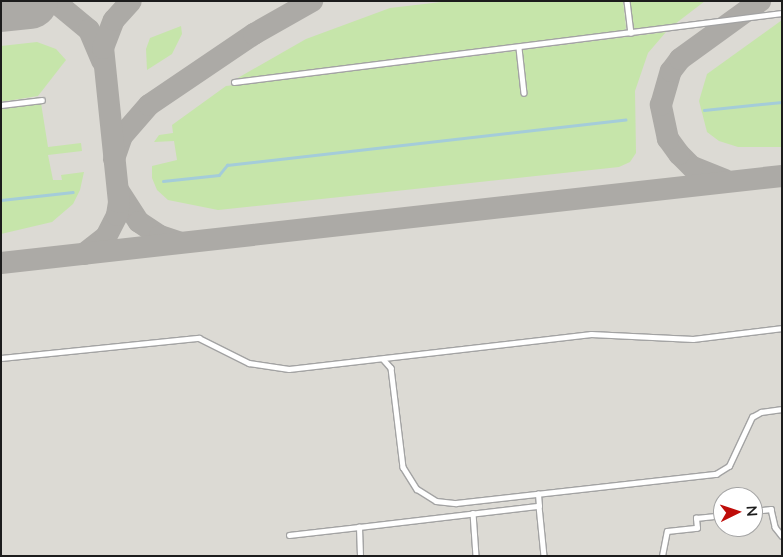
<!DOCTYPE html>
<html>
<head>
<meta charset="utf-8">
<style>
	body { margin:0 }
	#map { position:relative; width:783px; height:557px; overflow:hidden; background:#edeae2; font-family:Lato,sans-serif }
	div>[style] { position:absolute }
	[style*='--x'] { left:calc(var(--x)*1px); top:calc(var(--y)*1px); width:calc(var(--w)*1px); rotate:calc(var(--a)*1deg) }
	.airport>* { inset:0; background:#dcdad4 }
	.grass>* { inset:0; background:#c6e5aa }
	.stream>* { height:2.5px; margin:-1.25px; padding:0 1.25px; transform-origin:1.25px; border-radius:1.25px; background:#a4ccd9 }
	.taxiway>* { height:22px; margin:-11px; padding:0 11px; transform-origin:11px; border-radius:11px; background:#acaaa6 }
	.runway>* { height:56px; margin:-28px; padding:0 28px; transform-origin:28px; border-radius:28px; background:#acaaa6 }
	.roads { filter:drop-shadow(1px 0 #a3a3a3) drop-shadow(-1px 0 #a3a3a3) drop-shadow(0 1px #a3a3a3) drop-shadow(0 -1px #a3a3a3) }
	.service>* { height:4.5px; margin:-2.25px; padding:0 2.25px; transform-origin:2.25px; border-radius:2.25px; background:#fff }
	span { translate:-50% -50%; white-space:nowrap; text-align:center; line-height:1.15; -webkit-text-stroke:4.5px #fff; paint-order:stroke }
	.frame { position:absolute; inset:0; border:2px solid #1c1c1c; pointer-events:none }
	.north { position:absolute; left:713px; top:487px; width:50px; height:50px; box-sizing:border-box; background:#fff; border:1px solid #a4a4a4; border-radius:50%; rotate:86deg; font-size:14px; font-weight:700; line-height:20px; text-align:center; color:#1c1c1c }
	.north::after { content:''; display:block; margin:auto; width:18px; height:22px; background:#bf0d0a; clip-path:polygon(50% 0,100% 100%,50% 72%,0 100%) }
</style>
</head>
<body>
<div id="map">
	<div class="airport">
		<div style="clip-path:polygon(evenodd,1px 1px,782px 1px,782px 556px,1px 556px,1px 1px,723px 497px,753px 497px,753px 527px,723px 527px,723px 497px)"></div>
	</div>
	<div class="grass">
		<div style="clip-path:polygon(450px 1px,623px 1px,626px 27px,625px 31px,236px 79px,306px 39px,390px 8px)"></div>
		<div style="clip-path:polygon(630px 1px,705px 1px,675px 24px,633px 29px)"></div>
		<div style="clip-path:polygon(782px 20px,782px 147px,738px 147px,719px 141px,707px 132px,699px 101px,707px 74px)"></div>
		<div style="clip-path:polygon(181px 26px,182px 34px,172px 54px,147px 70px,146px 49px,150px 38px)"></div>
		<div style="clip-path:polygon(666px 32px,648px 53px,635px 91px,636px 153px,630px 162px,619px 167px,218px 210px,168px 200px,157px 190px,152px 178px,152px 166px,177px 160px,174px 141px,154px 142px,159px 135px,173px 133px,172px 125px,226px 86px,516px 51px,521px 95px,527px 96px,522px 50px)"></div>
		<div style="clip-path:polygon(37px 42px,56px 49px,66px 60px,38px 96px,1px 102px,1px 46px)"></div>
		<div style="clip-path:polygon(41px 103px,48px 147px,81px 143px,82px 151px,48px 155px,53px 180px,62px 180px,61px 175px,84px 172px,80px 190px,73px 204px,52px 222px,1px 234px,1px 108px)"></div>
	</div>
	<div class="stream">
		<div style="--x:704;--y:110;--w:78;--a:-5.9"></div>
		<div style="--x:163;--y:181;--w:56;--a:-6.1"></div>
		<div style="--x:219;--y:175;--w:13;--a:-51"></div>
		<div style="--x:227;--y:165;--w:401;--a:-6.5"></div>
		<div style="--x:1;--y:200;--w:72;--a:-6.3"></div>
	</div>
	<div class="taxiway">
		<div style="--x:54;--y:1;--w:45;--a:39.6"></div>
		<div style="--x:89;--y:30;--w:34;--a:67"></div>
		<div style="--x:114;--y:159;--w:24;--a:-71"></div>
		<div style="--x:122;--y:136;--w:41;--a:-48.9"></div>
		<div style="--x:149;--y:105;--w:127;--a:-34.1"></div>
		<div style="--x:254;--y:34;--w:67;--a:-29.6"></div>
		<div style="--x:725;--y:180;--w:35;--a:-158"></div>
		<div style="--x:692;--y:167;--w:18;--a:-135"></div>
		<div style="--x:679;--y:154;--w:19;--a:-126"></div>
		<div style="--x:668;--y:139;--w:35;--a:-102"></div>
		<div style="--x:661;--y:105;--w:35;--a:-74"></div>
		<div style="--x:671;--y:71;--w:15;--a:-53"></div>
		<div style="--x:680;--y:59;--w:99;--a:-35.9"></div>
		<div style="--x:118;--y:190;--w:38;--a:57"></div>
		<div style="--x:139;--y:222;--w:25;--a:34"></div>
		<div style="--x:160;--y:236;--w:19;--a:18"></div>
		<div style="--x:84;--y:254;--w:28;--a:-38"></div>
		<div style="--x:106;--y:237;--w:25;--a:-63"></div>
		<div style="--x:117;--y:215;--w:13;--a:-81"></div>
		<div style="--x:119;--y:202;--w:155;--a:-95.9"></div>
		<div style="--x:103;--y:48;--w:30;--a:-69"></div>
		<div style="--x:114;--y:20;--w:25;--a:-48"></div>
		<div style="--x:1;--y:263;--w:786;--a:-6.36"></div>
	</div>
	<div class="runway">
		<div style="--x:1;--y:4;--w:29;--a:-6"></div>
	</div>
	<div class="roads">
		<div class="service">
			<div style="--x:627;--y:1;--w:32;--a:83"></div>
			<div style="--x:519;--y:48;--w:45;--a:83.7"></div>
			<div style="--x:234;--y:82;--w:552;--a:-7.18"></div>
			<div style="--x:1;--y:105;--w:41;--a:-7"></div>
			<div style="--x:1;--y:358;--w:199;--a:-5.8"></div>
			<div style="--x:199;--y:338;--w:56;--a:26.6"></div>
			<div style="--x:249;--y:363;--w:40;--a:8.5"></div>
			<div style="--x:289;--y:369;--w:304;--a:-6.6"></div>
			<div style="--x:591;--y:334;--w:102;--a:2.8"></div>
			<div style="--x:693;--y:339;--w:90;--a:-7"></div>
			<div style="--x:383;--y:359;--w:12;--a:48"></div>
			<div style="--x:391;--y:368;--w:100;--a:83.1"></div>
			<div style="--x:403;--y:467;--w:26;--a:58"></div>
			<div style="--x:417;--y:489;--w:22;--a:32"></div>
			<div style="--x:436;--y:501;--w:20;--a:6"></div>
			<div style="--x:456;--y:503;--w:262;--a:-6.4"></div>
			<div style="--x:716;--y:474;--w:15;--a:-32"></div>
			<div style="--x:729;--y:466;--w:54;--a:-64.9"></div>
			<div style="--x:752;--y:417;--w:10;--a:-29"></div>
			<div style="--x:761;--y:412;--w:21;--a:-8"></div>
			<div style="--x:539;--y:506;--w:50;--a:84.3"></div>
			<div style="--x:753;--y:511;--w:18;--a:-6"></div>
			<div style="--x:771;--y:509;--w:18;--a:77"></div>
			<div style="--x:775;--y:527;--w:11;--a:52"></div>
			<div style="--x:473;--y:513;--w:43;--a:86"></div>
			<div style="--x:289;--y:535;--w:70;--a:-6.5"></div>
			<div style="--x:360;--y:556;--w:29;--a:-92"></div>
			<div style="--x:359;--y:527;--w:181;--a:-6.7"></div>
			<div style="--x:539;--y:506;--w:12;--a:-95"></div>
			<div style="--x:662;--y:556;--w:25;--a:-79"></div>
			<div style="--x:667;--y:531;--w:30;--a:-6"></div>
			<div style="--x:697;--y:528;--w:10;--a:-96"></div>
			<div style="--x:696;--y:518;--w:27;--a:-6"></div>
		</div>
	</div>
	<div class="frame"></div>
	<div class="north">N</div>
</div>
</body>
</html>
